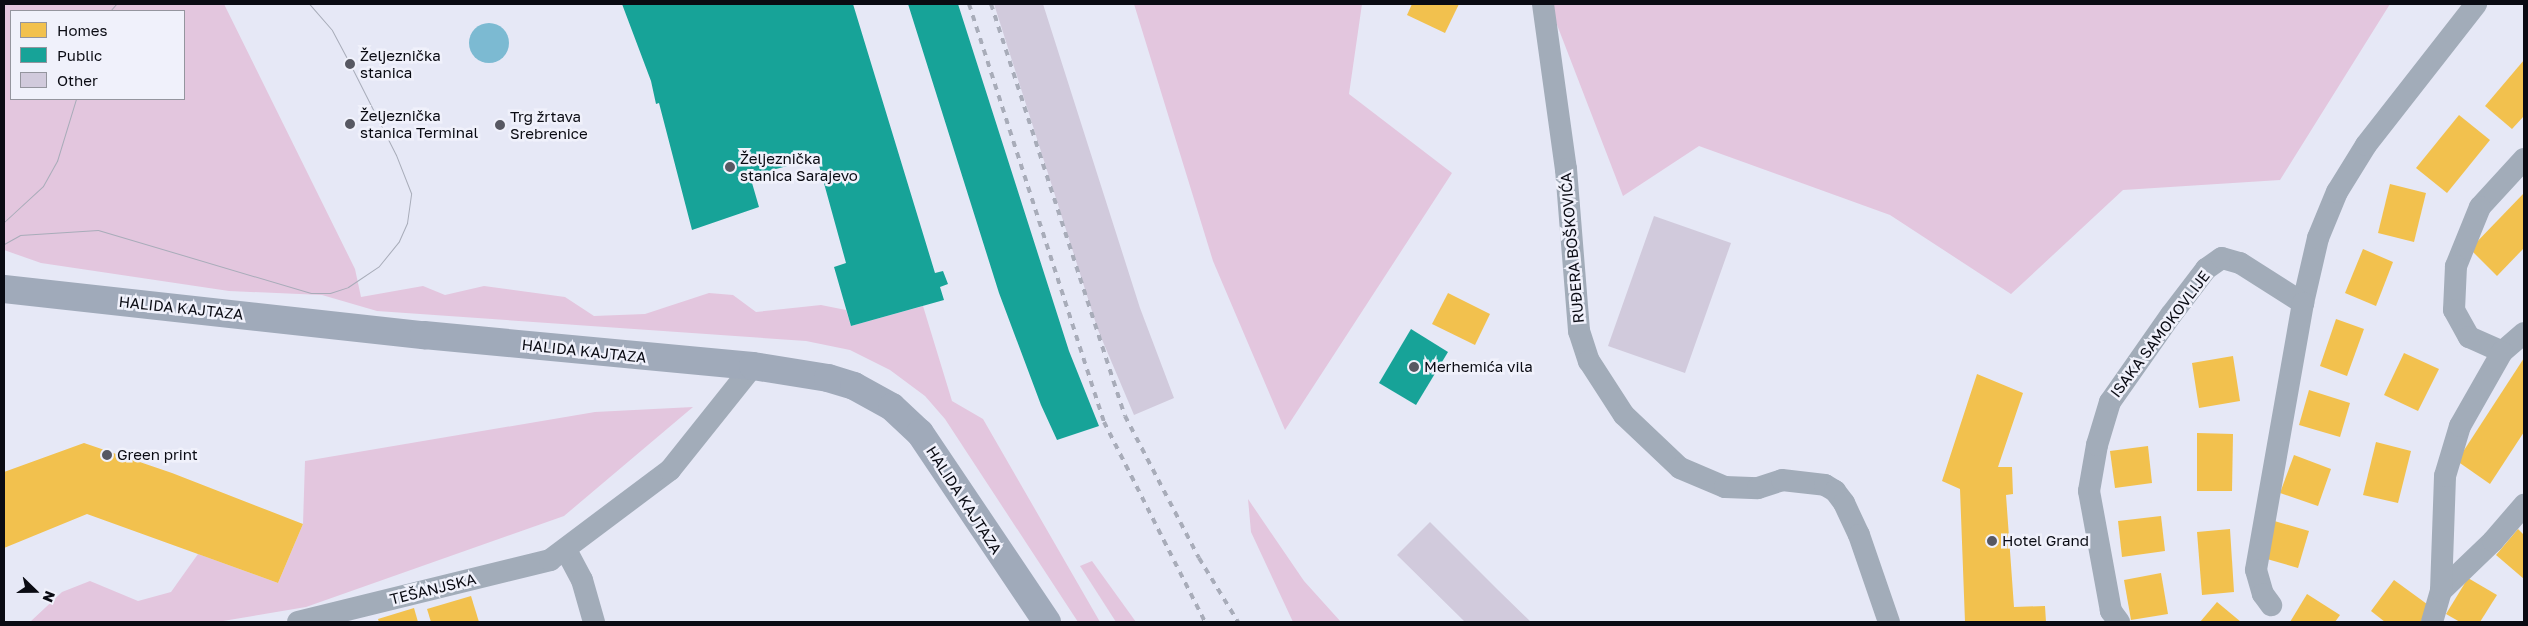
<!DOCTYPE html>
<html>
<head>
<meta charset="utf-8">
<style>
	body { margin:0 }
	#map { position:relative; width:2528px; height:626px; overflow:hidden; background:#e6e8f6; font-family:"Golos Text",sans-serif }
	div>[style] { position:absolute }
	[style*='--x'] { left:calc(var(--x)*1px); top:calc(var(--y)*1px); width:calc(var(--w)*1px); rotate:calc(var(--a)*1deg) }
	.green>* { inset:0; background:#e3c6de }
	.water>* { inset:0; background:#7cbad2 }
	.round { border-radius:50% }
	.homes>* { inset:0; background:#f2c14e }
	.public>* { inset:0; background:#17a398 }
	.building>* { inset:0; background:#d1cadc }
	.street>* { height:22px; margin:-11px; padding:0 11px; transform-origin:11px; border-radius:11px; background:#a2acb9 }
	.secondary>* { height:28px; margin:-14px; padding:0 14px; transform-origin:14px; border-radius:14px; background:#a0aaba }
	.tram>* { height:1px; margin:-0.5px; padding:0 0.5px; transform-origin:0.5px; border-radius:0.5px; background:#a8acb9 }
	.rail>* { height:4px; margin-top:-2px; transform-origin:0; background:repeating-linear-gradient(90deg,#a8acb9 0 6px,transparent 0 12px) }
	.dots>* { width:14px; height:14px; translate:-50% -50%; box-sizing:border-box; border:2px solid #f0f1fb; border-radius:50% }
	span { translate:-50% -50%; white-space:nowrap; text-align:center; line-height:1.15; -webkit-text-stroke:5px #f0f1fb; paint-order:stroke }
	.poi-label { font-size:15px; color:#0a0b13 }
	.left { translate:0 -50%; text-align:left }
	.street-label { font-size:15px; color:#0a0b13 }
	.frame { position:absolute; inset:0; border:5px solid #0a0b13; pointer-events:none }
	.legend { position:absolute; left:10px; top:10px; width:175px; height:90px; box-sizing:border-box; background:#f0f1fb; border:1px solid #94959e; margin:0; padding:6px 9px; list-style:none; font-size:15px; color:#0a0b13 }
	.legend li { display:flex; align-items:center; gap:10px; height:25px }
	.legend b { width:25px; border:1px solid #94959e }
	.north { position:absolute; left:10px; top:566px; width:50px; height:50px; -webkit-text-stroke:4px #f0f1fb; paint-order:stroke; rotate:112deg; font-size:14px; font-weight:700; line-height:20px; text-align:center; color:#0a0b13 }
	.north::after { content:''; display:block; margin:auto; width:18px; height:22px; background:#0a0b13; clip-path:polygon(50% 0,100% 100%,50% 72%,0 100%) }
</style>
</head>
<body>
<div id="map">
	<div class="green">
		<div style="clip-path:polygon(evenodd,4px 4px,224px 4px,355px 269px,361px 297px,423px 286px,445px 295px,484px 286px,565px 297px,594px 316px,645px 314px,709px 293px,733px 295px,756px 312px,821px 305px,846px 310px,851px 326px,923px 306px,952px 401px,983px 419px,1100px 622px,1078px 622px,945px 419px,925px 396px,890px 370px,850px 350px,806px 341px,377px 311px,322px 295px,229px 291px,41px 263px,4px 250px,4px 4px,11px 11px,184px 11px,184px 99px,11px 99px,11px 11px)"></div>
		<div style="clip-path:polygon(1134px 4px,1362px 4px,1349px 94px,1452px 173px,1285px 430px,1213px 261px)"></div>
		<div style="clip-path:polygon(1549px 4px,2390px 4px,2280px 180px,2123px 190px,2011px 294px,1890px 215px,1699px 146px,1623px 196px)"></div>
		<div style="clip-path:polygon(693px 407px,564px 516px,306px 607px,217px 622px,30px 622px,62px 592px,90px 581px,138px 601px,171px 592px,198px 554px,278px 583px,303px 524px,305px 461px,595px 412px)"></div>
		<div style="clip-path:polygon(1248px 499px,1304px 581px,1341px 622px,1293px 622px,1251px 532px)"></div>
		<div style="clip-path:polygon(1092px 561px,1136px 622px,1116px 622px,1080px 566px)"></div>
	</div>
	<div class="water">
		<div class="round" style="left:469px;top:23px;width:40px;height:40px"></div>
	</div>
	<div class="homes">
		<div style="clip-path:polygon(1412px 4px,1459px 4px,1445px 33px,1407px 15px)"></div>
		<div style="clip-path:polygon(2524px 60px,2524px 116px,2512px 129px,2485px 106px)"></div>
		<div style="clip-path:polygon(2459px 115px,2490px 140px,2447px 193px,2416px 168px)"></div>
		<div style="clip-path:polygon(2390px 184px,2426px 193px,2414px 242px,2378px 233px)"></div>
		<div style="clip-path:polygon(2524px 193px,2524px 248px,2497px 276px,2470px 249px)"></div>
		<div style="clip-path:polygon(2363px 249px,2393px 262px,2376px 306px,2345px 293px)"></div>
		<div style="clip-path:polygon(1448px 293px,1490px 314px,1475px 345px,1432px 324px)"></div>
		<div style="clip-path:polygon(2336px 319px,2364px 329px,2347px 376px,2320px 366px)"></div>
		<div style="clip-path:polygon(2404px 353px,2439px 369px,2418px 411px,2384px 395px)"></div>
		<div style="clip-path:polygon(2233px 356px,2240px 401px,2199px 408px,2192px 363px)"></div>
		<div style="clip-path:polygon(2524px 358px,2524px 432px,2490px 484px,2457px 461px)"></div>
		<div style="clip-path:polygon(1977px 374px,2023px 393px,1998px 467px,2012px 467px,2013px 494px,2006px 495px,2014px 607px,2045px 606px,2046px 622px,1965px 622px,1960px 489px,1942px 481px)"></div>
		<div style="clip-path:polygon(2309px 390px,2350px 403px,2340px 437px,2299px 425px)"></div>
		<div style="clip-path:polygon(2197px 433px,2233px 434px,2232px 491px,2197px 491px)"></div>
		<div style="clip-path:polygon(2376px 442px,2411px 451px,2398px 503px,2363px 495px)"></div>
		<div style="clip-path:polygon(84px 443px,172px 473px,303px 524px,278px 583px,87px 514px,4px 548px,4px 472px)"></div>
		<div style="clip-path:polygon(2148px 446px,2152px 483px,2115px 488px,2110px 451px)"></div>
		<div style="clip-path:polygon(2294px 455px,2331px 469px,2318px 506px,2280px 493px)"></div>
		<div style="clip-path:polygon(2161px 516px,2165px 551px,2122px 557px,2118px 521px)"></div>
		<div style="clip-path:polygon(2271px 520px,2309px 531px,2298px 568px,2260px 557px)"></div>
		<div style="clip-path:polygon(2230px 529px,2234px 592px,2202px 595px,2197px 532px)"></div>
		<div style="clip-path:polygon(2518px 529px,2524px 535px,2524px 579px,2496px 555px)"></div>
		<div style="clip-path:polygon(2161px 573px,2168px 614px,2131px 620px,2124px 580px)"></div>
		<div style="clip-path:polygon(2468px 578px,2497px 595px,2480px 622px,2460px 622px,2446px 614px)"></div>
		<div style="clip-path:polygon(2394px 580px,2431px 607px,2420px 622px,2385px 622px,2371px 611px)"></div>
		<div style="clip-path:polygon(2307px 594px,2340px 615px,2335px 622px,2290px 622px)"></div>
		<div style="clip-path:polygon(471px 596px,479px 622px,431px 622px,427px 609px)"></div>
		<div style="clip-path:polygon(2217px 602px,2241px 622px,2200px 622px)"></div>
		<div style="clip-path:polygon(414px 608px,418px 622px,379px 622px,378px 619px)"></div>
	</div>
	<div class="public">
		<div style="clip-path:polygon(622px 4px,853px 4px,935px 273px,943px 271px,948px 284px,940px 287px,944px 300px,851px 326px,834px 267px,846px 263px,817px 158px,750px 176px,759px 207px,692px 230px,659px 103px,656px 104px,651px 81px)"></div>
		<div style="clip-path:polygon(908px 4px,958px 4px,1069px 351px,1099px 426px,1057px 440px,1041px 405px,999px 293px)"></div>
		<div style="clip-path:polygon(1411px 329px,1448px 352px,1416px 405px,1379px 383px)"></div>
	</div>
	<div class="building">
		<div style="clip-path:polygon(994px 4px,1043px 4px,1140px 308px,1174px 398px,1134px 415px,1098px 330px)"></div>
		<div style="clip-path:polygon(1654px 216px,1731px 243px,1685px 373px,1608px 346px)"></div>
		<div style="clip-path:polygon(1430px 522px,1497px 589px,1531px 622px,1465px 622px,1397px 555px)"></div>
	</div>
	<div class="street">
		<div style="--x:1543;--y:4;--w:167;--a:82.1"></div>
		<div style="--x:1566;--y:169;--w:163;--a:85.4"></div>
		<div style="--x:1579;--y:331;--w:32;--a:72"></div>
		<div style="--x:1589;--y:361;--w:64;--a:57.1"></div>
		<div style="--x:1624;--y:415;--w:77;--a:43.4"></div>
		<div style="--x:1680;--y:468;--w:49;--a:22.9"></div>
		<div style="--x:1725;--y:487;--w:33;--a:2"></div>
		<div style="--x:1758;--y:488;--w:25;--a:-18"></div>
		<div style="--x:1782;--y:480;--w:43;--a:6.6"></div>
		<div style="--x:1825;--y:485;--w:12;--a:31"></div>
		<div style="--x:1835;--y:491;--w:15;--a:53"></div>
		<div style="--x:1844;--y:503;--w:35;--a:65"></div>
		<div style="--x:1859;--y:535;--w:92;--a:71"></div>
		<div style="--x:2524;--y:159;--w:65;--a:132.5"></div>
		<div style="--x:2480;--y:207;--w:64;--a:112.1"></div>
		<div style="--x:2456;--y:266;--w:44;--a:92.6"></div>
		<div style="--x:2454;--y:310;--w:31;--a:61"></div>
		<div style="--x:2469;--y:337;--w:36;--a:24"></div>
		<div style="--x:2502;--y:352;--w:29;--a:-41"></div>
		<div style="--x:2303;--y:303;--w:67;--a:-77"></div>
		<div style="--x:2318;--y:238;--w:50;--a:-67.6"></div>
		<div style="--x:2337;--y:192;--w:55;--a:-58.3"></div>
		<div style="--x:2366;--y:145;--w:179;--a:-52"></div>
		<div style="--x:566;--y:550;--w:34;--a:62"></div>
		<div style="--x:582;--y:580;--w:44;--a:74.1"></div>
		<div style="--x:2441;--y:591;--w:72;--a:-43.9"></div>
		<div style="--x:2493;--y:541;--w:48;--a:-49.3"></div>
		<div style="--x:298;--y:622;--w:260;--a:-13.8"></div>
		<div style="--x:550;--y:560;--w:150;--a:-36.9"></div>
		<div style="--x:670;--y:470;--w:133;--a:-51.4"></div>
		<div style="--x:2119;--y:622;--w:14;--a:-126"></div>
		<div style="--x:2111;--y:611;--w:122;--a:-100.4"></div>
		<div style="--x:2089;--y:491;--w:47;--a:-80.1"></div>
		<div style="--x:2097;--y:445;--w:45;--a:-73.2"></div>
		<div style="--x:2110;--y:402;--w:106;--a:-55"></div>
		<div style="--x:2171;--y:315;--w:58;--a:-52.7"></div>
		<div style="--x:2206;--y:269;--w:19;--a:-35"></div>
		<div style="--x:2222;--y:258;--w:19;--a:16"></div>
		<div style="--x:2240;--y:263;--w:75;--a:32.4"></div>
		<div style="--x:2303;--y:303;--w:271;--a:100"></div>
		<div style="--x:2256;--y:570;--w:25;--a:74"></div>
		<div style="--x:2263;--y:594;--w:14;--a:54"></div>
		<div style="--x:2432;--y:622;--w:32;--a:-74"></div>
		<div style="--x:2441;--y:591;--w:115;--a:-88"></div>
		<div style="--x:2445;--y:476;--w:52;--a:-73.3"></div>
		<div style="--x:2460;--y:426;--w:85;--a:-60.4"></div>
	</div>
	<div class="secondary">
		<div style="--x:4;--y:289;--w:423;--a:6.3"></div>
		<div style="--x:424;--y:335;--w:330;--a:5.4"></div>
		<div style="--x:753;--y:366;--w:76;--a:9.1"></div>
		<div style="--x:828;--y:378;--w:27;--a:17"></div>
		<div style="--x:854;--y:386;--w:43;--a:28.9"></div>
		<div style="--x:892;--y:407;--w:38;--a:43"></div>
		<div style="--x:920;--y:433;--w:228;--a:56.1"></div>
	</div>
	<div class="tram">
		<div style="--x:110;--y:11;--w:9;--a:-49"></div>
		<div style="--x:4;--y:222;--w:53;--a:-42.7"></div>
		<div style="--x:43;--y:186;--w:29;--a:-61"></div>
		<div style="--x:57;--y:161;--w:65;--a:-73"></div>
		<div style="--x:4;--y:244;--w:18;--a:-29"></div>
		<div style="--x:20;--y:235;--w:78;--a:-3.7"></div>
		<div style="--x:98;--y:230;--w:222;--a:16.5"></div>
		<div style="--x:311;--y:293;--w:19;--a:0"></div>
		<div style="--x:330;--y:293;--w:19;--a:-18"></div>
		<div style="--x:348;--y:287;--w:37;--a:-34"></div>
		<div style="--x:379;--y:266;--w:32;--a:-51"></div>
		<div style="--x:399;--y:241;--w:20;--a:-66"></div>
		<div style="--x:407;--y:223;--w:30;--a:-82"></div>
		<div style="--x:411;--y:193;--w:41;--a:-111.5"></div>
		<div style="--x:396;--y:155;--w:102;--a:-116.8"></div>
		<div style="--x:350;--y:64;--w:38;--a:-118"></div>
		<div style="--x:332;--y:30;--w:35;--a:-131"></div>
	</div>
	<div class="rail">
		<div style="--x:969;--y:4;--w:439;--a:72.1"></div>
		<div style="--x:1104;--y:422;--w:224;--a:63.2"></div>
		<div style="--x:991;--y:4;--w:433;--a:72"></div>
		<div style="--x:1125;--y:416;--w:160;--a:62.5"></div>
		<div style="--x:1199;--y:558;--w:75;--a:58.6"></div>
	</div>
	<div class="dots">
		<div style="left:350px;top:64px;background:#575862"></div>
		<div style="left:350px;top:124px;background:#575862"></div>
		<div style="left:500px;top:125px;background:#575862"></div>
		<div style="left:730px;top:167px;background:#575862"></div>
		<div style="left:1414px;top:367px;background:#575862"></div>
		<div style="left:107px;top:455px;background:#575862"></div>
		<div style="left:1992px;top:541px;background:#575862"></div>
	</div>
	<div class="poi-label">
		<span class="left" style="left:360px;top:64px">Željeznička<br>stanica</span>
		<span class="left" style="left:360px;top:124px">Željeznička<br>stanica Terminal</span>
		<span class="left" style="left:510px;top:125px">Trg žrtava<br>Srebrenice</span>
		<span class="left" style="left:740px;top:167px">Željeznička<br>stanica Sarajevo</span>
		<span class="left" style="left:1424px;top:367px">Merhemića vila</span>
		<span class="left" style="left:117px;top:455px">Green print</span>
		<span class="left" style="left:2002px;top:541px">Hotel Grand</span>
	</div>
	<div class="street-label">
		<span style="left:1572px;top:248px;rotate:-95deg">RUĐERA BOŠKOVIĆA</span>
		<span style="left:181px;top:308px;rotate:6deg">HALIDA KAJTAZA</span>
		<span style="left:2160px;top:334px;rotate:-53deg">ISAKA SAMOKOVLIJE</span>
		<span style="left:584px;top:351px;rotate:6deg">HALIDA KAJTAZA</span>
		<span style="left:964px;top:500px;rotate:57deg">HALIDA KAJTAZA</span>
		<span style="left:433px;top:589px;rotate:-14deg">TEŠANJSKA</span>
	</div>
	<div class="frame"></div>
	<ul class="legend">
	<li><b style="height:14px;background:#f2c14e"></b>Homes</li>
	<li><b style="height:14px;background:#17a398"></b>Public</li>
	<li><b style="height:14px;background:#d1cadc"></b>Other</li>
	</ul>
	<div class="north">N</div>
</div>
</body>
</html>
